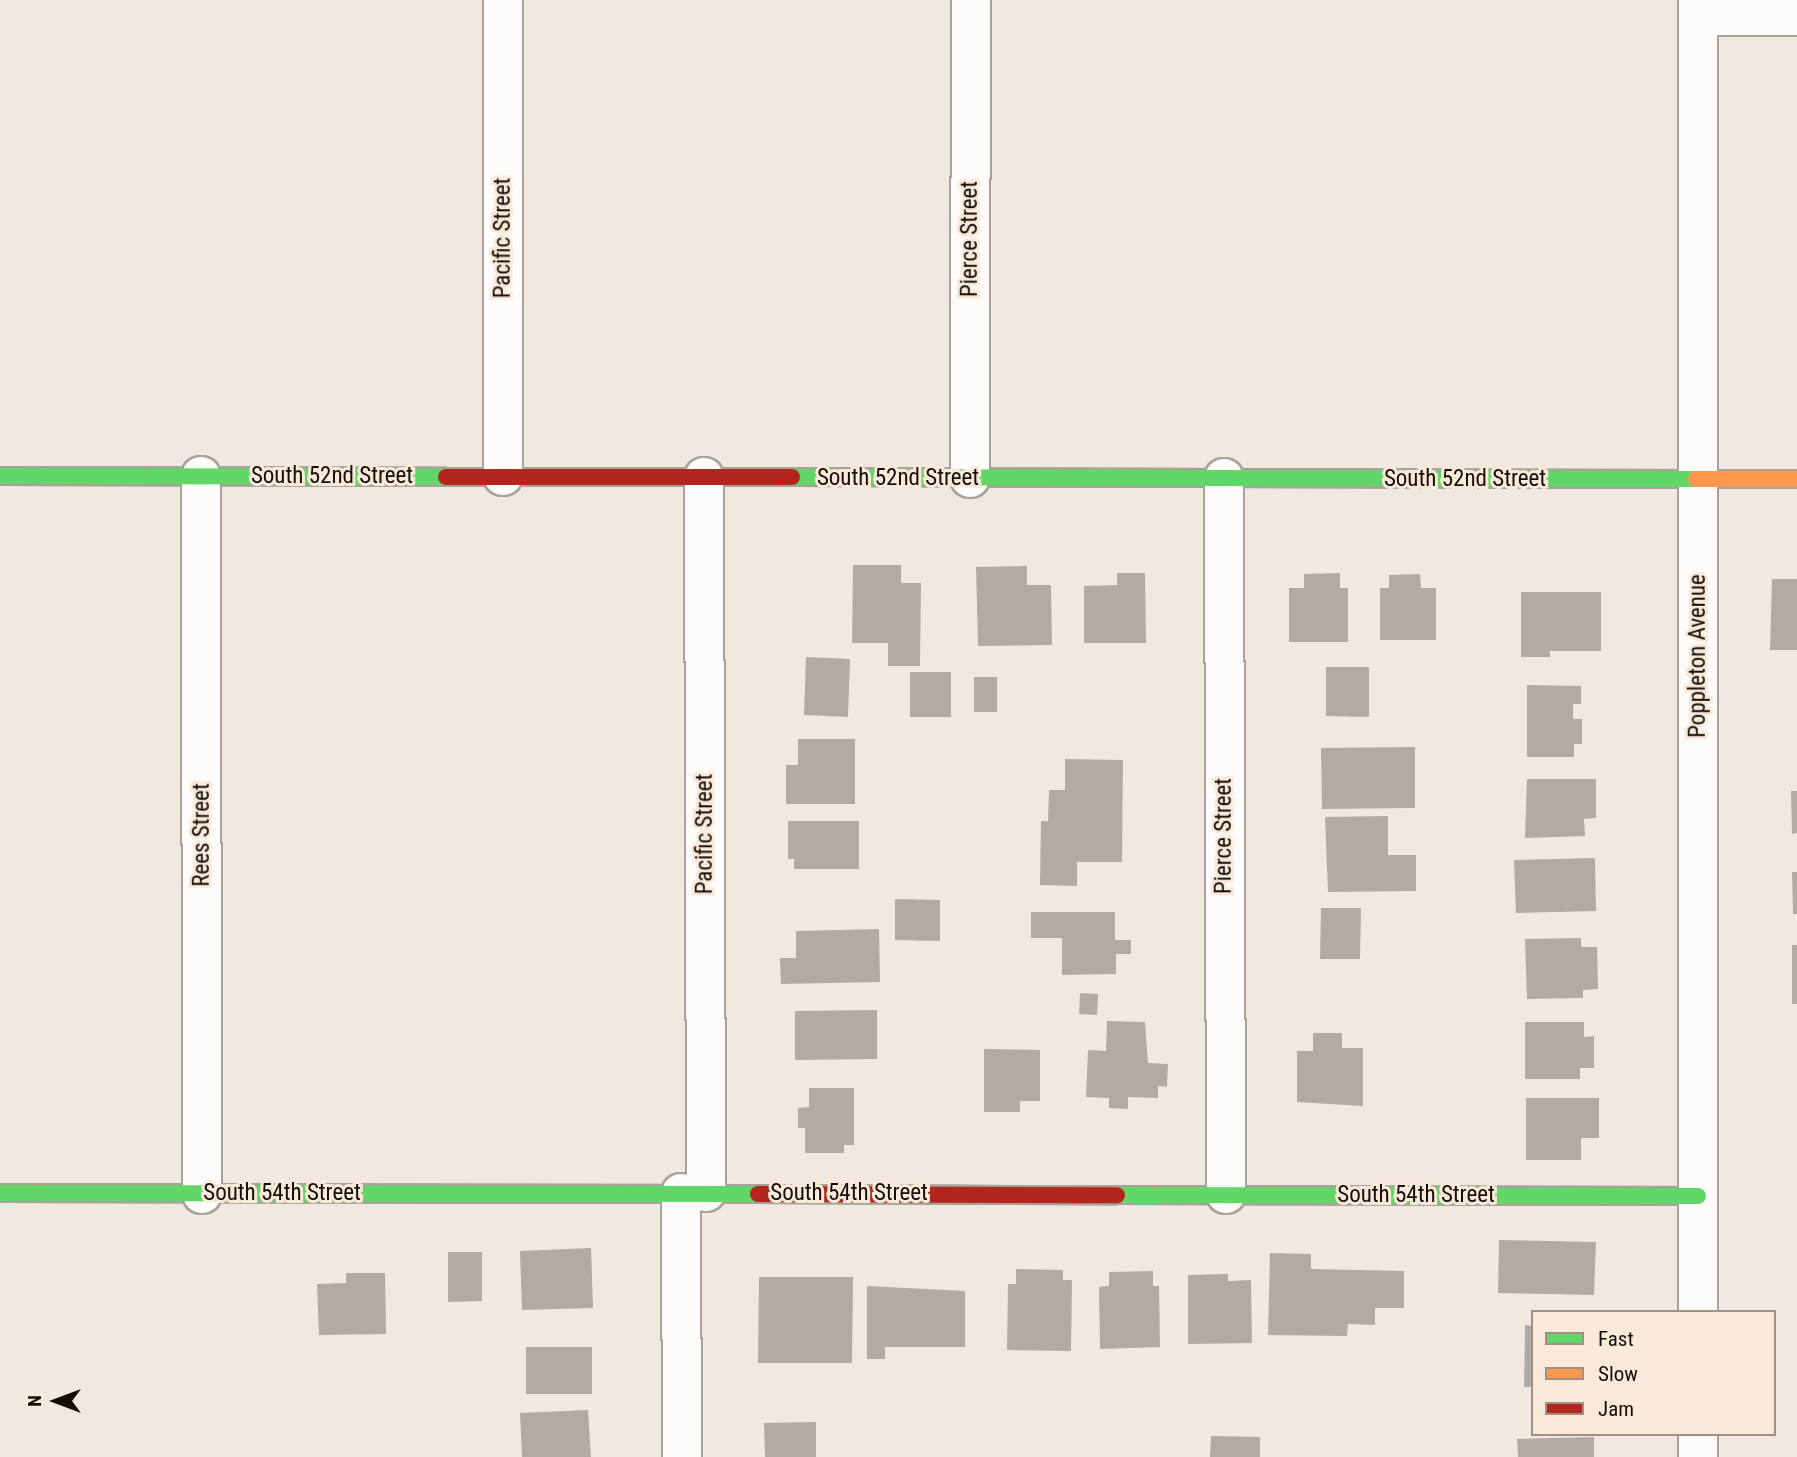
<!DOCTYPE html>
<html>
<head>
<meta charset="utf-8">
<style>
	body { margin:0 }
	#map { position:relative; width:1797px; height:1457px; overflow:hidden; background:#f1e9e0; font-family:"Roboto Condensed",sans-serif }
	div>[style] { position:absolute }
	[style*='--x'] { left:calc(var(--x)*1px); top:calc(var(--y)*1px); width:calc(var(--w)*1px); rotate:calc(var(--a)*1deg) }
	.building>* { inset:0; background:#b2aba5 }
	.roads { filter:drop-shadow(2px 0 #a8a29b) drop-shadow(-2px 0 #a8a29b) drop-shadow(0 2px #a8a29b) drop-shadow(0 -2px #a8a29b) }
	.street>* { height:38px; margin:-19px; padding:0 19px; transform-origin:19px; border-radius:19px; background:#fdfcfa }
	.fast>* { height:16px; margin:-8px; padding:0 8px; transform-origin:8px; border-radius:8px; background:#63d668 }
	.slow>* { height:16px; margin:-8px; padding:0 8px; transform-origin:8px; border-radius:8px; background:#ff974d }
	.jam>* { height:16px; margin:-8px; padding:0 8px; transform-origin:8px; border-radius:8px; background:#b3261e }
	span { translate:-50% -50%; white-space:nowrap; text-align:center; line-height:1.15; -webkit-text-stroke:6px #f9e9d8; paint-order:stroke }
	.street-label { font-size:23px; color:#140e09 }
	.legend { position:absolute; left:1531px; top:1310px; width:245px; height:126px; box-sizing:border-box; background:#f9e9d8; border:2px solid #9d9185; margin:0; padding:9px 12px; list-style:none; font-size:21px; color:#140e09 }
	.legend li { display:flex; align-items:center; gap:14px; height:35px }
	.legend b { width:35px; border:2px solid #9d9185 }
	.north { position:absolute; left:21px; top:1366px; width:70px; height:70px; -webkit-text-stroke:5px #f9e9d8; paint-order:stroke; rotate:270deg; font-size:19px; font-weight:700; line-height:28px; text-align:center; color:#140e09 }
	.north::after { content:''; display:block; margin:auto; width:24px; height:32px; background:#140e09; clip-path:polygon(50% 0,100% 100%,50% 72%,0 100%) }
</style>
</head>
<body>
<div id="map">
	<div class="building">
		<div style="clip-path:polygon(853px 565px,901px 565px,901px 583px,921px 583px,920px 666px,888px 666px,888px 643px,852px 643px)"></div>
		<div style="clip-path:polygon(1027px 566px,1027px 585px,1051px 585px,1052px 645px,978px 646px,976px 567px)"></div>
		<div style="clip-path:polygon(1117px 573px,1145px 573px,1146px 643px,1084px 643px,1084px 586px,1117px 585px)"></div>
		<div style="clip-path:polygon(1340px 573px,1340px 588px,1348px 588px,1348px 642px,1289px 642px,1289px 588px,1304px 588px,1304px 574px)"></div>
		<div style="clip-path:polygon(1420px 574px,1421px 588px,1436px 588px,1436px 640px,1380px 640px,1380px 588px,1389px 588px,1389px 575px)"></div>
		<div style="clip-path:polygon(1772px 579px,1797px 579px,1797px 650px,1770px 650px)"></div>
		<div style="clip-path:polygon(1521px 592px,1601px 592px,1601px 651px,1550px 651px,1550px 657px,1521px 657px)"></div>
		<div style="clip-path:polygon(806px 657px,850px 659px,848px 717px,804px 715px)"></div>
		<div style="clip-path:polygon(1326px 667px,1369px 667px,1369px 717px,1326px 716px)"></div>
		<div style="clip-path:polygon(910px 672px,951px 672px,951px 717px,910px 717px)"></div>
		<div style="clip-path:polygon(974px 677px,997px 677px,997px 712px,974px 712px)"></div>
		<div style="clip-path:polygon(1527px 685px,1581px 686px,1581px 704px,1573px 704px,1573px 719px,1582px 719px,1582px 744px,1574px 744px,1574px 757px,1527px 757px)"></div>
		<div style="clip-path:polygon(798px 739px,855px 739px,855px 804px,786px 804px,786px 765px,798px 765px)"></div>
		<div style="clip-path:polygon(1415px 747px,1415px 808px,1322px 809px,1321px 748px)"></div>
		<div style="clip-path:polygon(1065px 759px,1123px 760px,1122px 862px,1077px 862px,1077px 886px,1040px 885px,1041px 821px,1048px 821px,1049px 790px,1065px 790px)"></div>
		<div style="clip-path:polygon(1527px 779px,1596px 779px,1596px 818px,1584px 819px,1585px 836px,1525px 838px)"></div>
		<div style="clip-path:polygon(1791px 791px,1797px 791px,1797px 833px,1792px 834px)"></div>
		<div style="clip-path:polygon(1388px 816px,1388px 855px,1416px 855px,1416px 891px,1328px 892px,1325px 817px)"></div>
		<div style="clip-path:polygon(788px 821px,859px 821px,859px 869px,794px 869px,794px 859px,788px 859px)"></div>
		<div style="clip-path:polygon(1595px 858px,1596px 911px,1516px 913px,1514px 860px)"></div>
		<div style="clip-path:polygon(1792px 872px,1797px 872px,1797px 914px,1793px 914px)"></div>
		<div style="clip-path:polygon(895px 899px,940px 900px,940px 941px,895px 940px)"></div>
		<div style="clip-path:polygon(1321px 908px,1361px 908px,1360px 959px,1320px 959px)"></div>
		<div style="clip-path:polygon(1031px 912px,1115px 912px,1115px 940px,1131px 940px,1131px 954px,1116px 954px,1116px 974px,1062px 975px,1062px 938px,1031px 938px)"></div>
		<div style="clip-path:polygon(879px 929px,880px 982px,781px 984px,780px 958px,796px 958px,796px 931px)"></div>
		<div style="clip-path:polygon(1581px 938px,1581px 947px,1597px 947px,1598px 989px,1583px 990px,1583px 998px,1527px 999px,1525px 939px)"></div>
		<div style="clip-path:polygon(1792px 945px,1797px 945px,1797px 1004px,1792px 1004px)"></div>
		<div style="clip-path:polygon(1080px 993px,1098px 994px,1097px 1015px,1079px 1014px)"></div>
		<div style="clip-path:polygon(877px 1010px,877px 1059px,795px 1060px,795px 1011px)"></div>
		<div style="clip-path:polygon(1107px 1021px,1145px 1022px,1148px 1063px,1168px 1064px,1167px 1087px,1158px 1086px,1158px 1098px,1128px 1097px,1128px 1109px,1109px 1108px,1109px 1098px,1086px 1097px,1088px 1050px,1106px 1051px)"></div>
		<div style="clip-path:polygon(1525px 1022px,1584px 1022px,1584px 1037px,1594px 1036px,1594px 1068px,1580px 1068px,1580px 1079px,1525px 1079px)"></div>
		<div style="clip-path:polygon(1313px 1033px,1342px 1033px,1342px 1048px,1363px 1048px,1363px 1106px,1297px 1102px,1297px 1051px,1313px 1051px)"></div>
		<div style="clip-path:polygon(984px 1049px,1040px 1050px,1040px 1101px,1020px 1101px,1020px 1112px,984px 1112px)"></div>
		<div style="clip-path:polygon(809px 1088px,854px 1088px,854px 1145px,844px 1145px,844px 1153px,805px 1153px,805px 1128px,798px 1128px,798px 1108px,809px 1107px)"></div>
		<div style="clip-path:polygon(1526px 1098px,1599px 1098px,1599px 1138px,1581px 1138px,1581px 1160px,1526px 1160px)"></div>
		<div style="clip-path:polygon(1499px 1240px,1596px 1242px,1594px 1295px,1498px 1293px)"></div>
		<div style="clip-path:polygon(591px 1248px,593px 1308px,522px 1310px,520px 1251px)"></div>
		<div style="clip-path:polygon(448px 1252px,482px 1252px,482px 1301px,448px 1302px)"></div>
		<div style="clip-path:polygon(1270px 1253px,1311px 1254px,1311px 1269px,1404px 1271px,1404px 1308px,1375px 1308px,1375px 1325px,1348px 1324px,1347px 1336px,1268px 1335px)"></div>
		<div style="clip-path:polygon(1016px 1269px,1063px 1270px,1063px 1280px,1072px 1280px,1071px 1351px,1007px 1350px,1008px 1284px,1016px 1284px)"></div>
		<div style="clip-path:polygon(1153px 1271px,1153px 1286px,1159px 1286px,1160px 1347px,1100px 1349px,1099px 1287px,1109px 1286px,1109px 1272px)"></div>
		<div style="clip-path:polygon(346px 1273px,385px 1273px,386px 1334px,319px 1335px,317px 1284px,346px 1283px)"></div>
		<div style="clip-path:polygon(1228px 1274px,1228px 1281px,1251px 1280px,1252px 1343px,1188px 1344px,1188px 1275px)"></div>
		<div style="clip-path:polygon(759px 1277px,853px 1277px,852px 1363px,758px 1363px)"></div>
		<div style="clip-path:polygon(867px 1286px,965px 1291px,965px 1347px,885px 1347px,885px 1359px,867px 1359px)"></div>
		<div style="clip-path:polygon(1525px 1325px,1533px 1326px,1533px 1387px,1524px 1387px)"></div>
		<div style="clip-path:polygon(526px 1347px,592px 1347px,592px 1394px,526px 1394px)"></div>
		<div style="clip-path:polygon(588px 1410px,591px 1457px,522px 1457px,520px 1413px)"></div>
		<div style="clip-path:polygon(816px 1422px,816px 1457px,765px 1457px,764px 1423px)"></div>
		<div style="clip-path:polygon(1211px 1436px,1260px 1437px,1260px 1457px,1210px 1457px)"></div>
		<div style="clip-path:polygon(1594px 1437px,1594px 1457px,1518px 1457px,1517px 1439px)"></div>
	</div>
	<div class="roads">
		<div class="street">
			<div style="--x:1698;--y:0;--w:1312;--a:90"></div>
			<div style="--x:1698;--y:16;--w:99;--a:0"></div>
			<div style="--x:201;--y:476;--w:718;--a:89.92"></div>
			<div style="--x:503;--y:476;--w:476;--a:-90"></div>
			<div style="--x:704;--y:477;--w:715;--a:89.84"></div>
			<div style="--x:970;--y:478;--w:478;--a:-89.9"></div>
			<div style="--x:1224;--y:478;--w:716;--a:89.84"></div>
			<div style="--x:681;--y:1193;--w:264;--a:89.8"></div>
			<div style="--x:1698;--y:1457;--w:23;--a:-90"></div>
		</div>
		<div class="fast">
			<div style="--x:0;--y:476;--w:446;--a:0.1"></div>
			<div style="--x:792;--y:477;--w:904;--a:0.13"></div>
			<div style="--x:0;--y:1193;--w:758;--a:0.08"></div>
			<div style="--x:1117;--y:1195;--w:581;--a:0.1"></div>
		</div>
		<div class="slow">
			<div style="--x:1696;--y:479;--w:101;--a:0"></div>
		</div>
		<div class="jam">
			<div style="--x:446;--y:477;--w:346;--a:0"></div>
			<div style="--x:758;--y:1194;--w:359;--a:0.2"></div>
		</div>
	</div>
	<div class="street-label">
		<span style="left:503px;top:238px;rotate:-90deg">Pacific Street</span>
		<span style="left:970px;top:239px;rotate:-90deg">Pierce Street</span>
		<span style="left:332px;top:476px">South 52nd Street</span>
		<span style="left:898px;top:478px">South 52nd Street</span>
		<span style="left:1465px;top:479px">South 52nd Street</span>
		<span style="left:1698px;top:656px;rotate:-90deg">Poppleton Avenue</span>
		<span style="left:705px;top:834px;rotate:-90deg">Pacific Street</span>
		<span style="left:202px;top:835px;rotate:-90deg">Rees Street</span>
		<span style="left:1224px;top:836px;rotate:-90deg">Pierce Street</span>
		<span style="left:282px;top:1193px">South 54th Street</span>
		<span style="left:849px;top:1193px">South 54th Street</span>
		<span style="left:1416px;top:1195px">South 54th Street</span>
	</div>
	<ul class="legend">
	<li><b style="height:9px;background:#63d668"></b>Fast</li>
	<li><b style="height:9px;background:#ff974d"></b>Slow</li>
	<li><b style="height:9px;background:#b3261e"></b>Jam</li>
	</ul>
	<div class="north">N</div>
</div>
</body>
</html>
